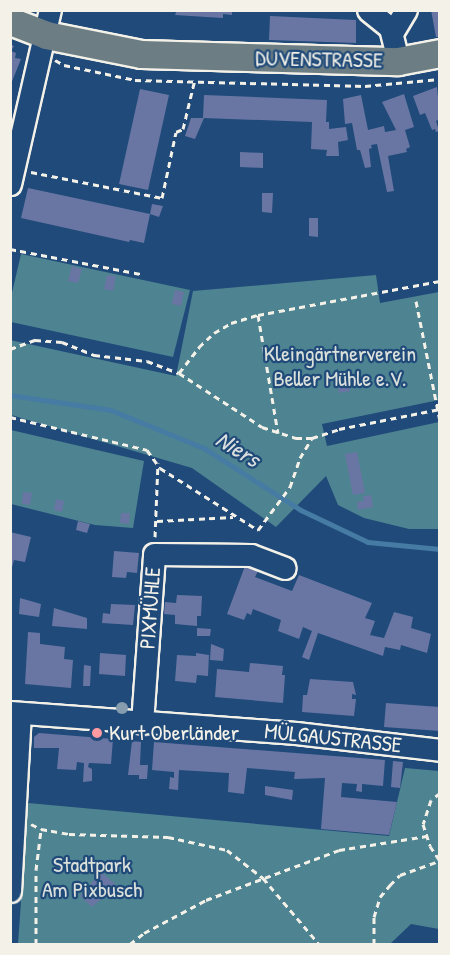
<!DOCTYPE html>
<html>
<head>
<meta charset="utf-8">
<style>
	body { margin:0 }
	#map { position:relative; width:450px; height:955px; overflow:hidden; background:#1f4a7a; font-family:"Patrick Hand",sans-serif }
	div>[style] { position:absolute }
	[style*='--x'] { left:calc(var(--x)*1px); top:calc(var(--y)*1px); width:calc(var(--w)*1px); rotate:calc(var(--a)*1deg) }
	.green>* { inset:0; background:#4e8391 }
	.stream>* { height:4.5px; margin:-2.25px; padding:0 2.25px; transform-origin:2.25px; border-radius:2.25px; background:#467ba4 }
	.building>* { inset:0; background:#6976a3 }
	.path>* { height:3px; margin-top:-1.5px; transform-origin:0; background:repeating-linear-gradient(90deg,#f4f1e8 0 6px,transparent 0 10.5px) }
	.roads { filter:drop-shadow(2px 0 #f4f1e8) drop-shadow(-2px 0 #f4f1e8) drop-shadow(0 2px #f4f1e8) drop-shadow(0 -2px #f4f1e8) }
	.minor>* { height:21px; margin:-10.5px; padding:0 10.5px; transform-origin:10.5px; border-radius:10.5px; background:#1f4a7a }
	.major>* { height:27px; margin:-13.5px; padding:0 13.5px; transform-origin:13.5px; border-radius:13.5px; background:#6c7e84 }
	.trees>* { width:12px; height:12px; margin:-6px; border-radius:50%; background:#869caf }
	.dots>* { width:16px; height:16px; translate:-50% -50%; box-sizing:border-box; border:3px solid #1f4a7a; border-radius:50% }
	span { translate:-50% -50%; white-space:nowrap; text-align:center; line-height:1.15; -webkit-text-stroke:4.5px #1f4a7a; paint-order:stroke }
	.street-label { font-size:22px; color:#f4f1e8 }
	.park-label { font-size:22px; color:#dbe0db }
	.poi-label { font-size:22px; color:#f4f1e8 }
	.left { translate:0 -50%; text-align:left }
	.water-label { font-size:24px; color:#dadfde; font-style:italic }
	.frame { position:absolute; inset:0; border:12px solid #f4f1e8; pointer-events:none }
</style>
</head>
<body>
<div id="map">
	<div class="green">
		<div style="clip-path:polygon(21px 254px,190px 290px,173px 357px,11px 322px,11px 297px)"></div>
		<div style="clip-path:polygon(376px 275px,380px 303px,439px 292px,439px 400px,322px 424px,327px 446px,439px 422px,439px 529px,409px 529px,364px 518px,338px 505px,326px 476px,276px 527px,192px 468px,11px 415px,10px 340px,176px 376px,193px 291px)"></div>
		<div style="clip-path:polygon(11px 430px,144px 461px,133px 528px,95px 525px,11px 504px)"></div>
		<div style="clip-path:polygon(405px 768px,439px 771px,439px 929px,411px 924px,390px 944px,18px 944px,28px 803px,389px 836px)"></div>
	</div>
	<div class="stream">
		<div style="--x:10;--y:395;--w:102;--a:8.4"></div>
		<div style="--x:111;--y:410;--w:100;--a:22.2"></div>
		<div style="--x:204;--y:448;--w:115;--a:32.6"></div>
		<div style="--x:301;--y:510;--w:74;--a:25.5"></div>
		<div style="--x:368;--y:542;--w:72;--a:5.6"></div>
	</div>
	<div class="building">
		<div style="clip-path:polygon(177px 10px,232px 10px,232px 15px,223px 14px,223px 18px,175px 15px)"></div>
		<div style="clip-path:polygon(431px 10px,440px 10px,440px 37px,436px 37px)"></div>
		<div style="clip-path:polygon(270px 16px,356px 20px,356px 43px,269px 40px)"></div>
		<div style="clip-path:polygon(10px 44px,14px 46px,11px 51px,16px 53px,15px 58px,21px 59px,11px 84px)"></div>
		<div style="clip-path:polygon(437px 87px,440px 119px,436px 121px,439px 131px,436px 132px,435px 129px,432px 130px,425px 113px,420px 115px,413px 96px)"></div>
		<div style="clip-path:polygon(140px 89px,169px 95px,148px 190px,119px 184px)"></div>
		<div style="clip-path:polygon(404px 94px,414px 127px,405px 130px,410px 147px,406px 149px,407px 152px,388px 156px,394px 191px,387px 192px,377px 144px,371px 145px,372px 148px,369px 149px,371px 167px,365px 168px,360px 150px,357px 150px,352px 123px,345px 124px,343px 99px,361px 95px,368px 130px,384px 126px,385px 132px,396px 130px,382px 102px)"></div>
		<div style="clip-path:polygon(204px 95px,327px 100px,326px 122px,329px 122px,329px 129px,346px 127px,348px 140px,338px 142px,339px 156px,326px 156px,327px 150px,311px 149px,312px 122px,203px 118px)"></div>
		<div style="clip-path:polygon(191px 118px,204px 118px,195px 139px,185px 136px)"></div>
		<div style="clip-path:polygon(240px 152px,263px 153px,263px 168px,240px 167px)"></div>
		<div style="clip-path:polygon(28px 188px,150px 214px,152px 204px,163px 206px,159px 217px,150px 214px,144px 243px,130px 240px,129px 242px,21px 218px)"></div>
		<div style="clip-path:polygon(262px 193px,273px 193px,272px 213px,262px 212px)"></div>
		<div style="clip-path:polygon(309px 218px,318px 218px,318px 237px,309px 236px)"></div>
		<div style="clip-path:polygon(72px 266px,82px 269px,78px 283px,68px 281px)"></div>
		<div style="clip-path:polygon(107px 275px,116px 276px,113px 291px,104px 289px)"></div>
		<div style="clip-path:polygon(175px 290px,184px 292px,181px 306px,172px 304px)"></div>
		<div style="clip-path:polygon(349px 382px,350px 391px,339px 393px,338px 384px)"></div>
		<div style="clip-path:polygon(357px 452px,365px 493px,353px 495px,345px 454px)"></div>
		<div style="clip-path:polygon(23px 492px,32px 493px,30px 505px,22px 504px)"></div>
		<div style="clip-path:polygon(371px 495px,373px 507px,358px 510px,357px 502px,364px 501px,363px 496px)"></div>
		<div style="clip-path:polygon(56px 499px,64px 501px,62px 512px,54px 510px)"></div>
		<div style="clip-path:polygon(121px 513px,130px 513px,129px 524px,120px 523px)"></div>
		<div style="clip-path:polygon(78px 521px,90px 524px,87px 533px,76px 530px)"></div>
		<div style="clip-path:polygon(10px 532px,31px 537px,25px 562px,14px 560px,11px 571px)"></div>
		<div style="clip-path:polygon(114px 551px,139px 553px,137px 573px,127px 572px,126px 578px,112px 577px)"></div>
		<div style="clip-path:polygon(245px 566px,258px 571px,255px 577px,292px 591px,299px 575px,372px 603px,365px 618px,375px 621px,370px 635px,384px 638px,394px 612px,413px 617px,411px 628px,431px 634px,427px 653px,401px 645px,400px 650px,385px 647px,383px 656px,318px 633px,309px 660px,302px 657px,312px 631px,303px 627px,299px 639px,278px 631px,281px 620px,253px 609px,251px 615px,247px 613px,244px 620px,227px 614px)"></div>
		<div style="clip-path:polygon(177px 595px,202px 596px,201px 616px,197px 616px,197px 626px,175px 624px,175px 615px,164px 614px,165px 602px,176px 603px)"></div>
		<div style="clip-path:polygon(20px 598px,41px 604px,39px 617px,19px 614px)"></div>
		<div style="clip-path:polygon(111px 604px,135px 605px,133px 625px,102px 623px,103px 613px,110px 614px)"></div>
		<div style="clip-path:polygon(54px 608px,87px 618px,87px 629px,52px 626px)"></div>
		<div style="clip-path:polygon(197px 628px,211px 629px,210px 636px,197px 636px)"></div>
		<div style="clip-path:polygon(28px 632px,40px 633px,40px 644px,65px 647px,64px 659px,73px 660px,71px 688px,25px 684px)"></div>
		<div style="clip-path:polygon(211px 644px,224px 649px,223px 661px,210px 660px)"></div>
		<div style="clip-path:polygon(100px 653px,126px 655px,125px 676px,99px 674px)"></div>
		<div style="clip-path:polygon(196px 653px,209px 655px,208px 676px,197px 675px,196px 683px,175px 681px,177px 655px,196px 656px)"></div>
		<div style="clip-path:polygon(250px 663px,283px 666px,282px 675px,285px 675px,283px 703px,215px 697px,217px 669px,249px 672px)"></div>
		<div style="clip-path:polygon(84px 665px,91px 666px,90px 686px,83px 686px)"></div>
		<div style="clip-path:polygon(310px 679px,353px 682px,356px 695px,352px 694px,352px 699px,356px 699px,354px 716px,302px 712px,303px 695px,307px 695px)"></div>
		<div style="clip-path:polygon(386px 703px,440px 707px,440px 731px,384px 727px)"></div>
		<div style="clip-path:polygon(39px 733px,113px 739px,111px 764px,89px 763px,88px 767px,92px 769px,92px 781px,83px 782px,84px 763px,77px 762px,76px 770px,57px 769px,59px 748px,34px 748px,34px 737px)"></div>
		<div style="clip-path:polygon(132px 741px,141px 742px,140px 765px,148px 765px,147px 779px,139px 779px,139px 775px,128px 775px)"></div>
		<div style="clip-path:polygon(154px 742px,385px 760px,383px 786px,362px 784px,362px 792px,356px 791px,357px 784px,342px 783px,341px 797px,397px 802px,389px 835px,321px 829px,325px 778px,294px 779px,295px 772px,247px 768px,244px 794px,228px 792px,229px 773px,179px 770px,178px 790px,169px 789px,170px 777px,174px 778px,174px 772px,152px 770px)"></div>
		<div style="clip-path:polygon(393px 761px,403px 762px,400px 788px,391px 787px)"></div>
		<div style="clip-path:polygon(265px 786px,293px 790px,292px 800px,265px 795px)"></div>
		<div style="clip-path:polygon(101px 872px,116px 885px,92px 907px,80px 896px)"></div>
	</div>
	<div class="path">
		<div style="--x:55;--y:60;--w:10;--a:29"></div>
		<div style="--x:64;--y:65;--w:73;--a:11.9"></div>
		<div style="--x:135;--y:80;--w:230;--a:1.5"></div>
		<div style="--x:365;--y:86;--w:75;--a:-5.3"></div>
		<div style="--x:31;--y:172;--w:134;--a:11.2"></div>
		<div style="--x:162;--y:198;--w:67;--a:-78"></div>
		<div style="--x:176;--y:132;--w:8;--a:-23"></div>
		<div style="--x:183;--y:129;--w:51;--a:-76.5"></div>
		<div style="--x:10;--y:249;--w:133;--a:10.8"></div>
		<div style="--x:416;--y:301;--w:122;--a:78.7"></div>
		<div style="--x:258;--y:315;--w:120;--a:80.4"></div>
		<div style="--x:10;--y:349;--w:27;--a:-20"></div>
		<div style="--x:35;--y:340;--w:27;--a:4"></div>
		<div style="--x:62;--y:342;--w:35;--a:22"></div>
		<div style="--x:94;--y:355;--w:53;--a:6.5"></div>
		<div style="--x:147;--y:361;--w:34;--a:21"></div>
		<div style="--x:179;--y:373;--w:99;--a:33"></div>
		<div style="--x:262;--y:427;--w:36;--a:18"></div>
		<div style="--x:296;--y:438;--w:16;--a:0"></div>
		<div style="--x:312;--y:438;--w:28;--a:-18"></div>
		<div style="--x:339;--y:429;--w:103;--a:-11.2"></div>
		<div style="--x:179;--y:373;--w:33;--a:-52"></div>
		<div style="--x:199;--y:347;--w:21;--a:-43"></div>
		<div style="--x:214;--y:333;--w:20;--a:-30"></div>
		<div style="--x:231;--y:323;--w:28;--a:-17"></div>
		<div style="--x:258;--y:315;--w:185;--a:-10.6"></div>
		<div style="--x:10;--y:417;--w:141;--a:13.5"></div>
		<div style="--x:147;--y:450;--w:22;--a:54"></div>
		<div style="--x:160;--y:468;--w:116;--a:32.3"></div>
		<div style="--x:258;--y:530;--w:54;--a:-53.3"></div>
		<div style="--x:290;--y:487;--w:31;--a:-71"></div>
		<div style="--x:300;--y:458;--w:23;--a:-59"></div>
		<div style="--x:157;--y:521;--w:76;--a:-3"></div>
		<div style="--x:155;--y:537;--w:74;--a:-87.7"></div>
		<div style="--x:440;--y:793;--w:11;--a:142"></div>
		<div style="--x:431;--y:800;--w:25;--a:108"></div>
		<div style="--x:423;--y:824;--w:23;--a:72"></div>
		<div style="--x:430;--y:846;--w:18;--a:56"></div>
		<div style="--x:31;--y:824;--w:11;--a:27"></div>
		<div style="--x:41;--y:829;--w:28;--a:10"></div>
		<div style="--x:69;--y:834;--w:99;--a:1.7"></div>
		<div style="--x:168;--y:837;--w:60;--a:12.4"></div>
		<div style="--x:227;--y:850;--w:46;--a:37.9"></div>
		<div style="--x:263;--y:878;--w:87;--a:49.7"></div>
		<div style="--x:36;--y:944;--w:74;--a:-90"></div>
		<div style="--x:36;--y:870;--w:40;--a:-82.9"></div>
		<div style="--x:130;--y:944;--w:18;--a:-38"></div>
		<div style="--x:144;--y:933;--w:70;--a:-28"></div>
		<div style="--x:206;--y:900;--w:142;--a:-20.6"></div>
		<div style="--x:339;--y:850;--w:89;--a:-9"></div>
		<div style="--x:374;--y:944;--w:27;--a:-90"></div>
		<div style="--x:374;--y:917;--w:21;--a:-73"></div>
		<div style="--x:380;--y:897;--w:16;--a:-50"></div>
		<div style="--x:390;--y:885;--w:14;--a:-45"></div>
		<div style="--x:400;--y:875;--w:41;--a:-19.7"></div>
	</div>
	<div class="roads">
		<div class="minor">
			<div style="--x:368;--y:10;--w:28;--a:39"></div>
			<div style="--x:390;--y:28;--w:34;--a:76"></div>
			<div style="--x:392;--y:33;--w:27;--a:-59"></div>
			<div style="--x:10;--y:184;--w:179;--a:-77.1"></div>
			<div style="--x:10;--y:712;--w:287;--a:4.2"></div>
			<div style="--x:296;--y:733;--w:145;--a:6.7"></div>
			<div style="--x:142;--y:723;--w:169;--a:-85.9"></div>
			<div style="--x:154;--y:554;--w:97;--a:0.6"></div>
			<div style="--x:251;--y:555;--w:36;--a:21"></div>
			<div style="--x:10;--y:891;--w:178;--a:-86.8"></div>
		</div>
		<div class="major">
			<div style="--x:10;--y:21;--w:39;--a:21"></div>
			<div style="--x:46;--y:35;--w:97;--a:11.3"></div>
			<div style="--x:141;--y:54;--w:257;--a:1.6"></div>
			<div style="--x:398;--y:61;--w:43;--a:-10.8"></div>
		</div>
	</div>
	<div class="trees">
		<div style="left:122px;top:708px"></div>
	</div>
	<div class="dots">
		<div style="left:97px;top:733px;background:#ff9aa2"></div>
	</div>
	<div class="street-label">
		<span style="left:319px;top:59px;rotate:1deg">DUVENSTRASSE</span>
		<span style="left:150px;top:608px;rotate:-86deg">PIXMÜHLE</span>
		<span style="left:333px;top:738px;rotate:6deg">MÜLGAUSTRASSE</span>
	</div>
	<div class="park-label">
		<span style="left:340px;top:366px">Kleingärtnerverein<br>Beller Mühle e.V.</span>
		<span style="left:92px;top:877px">Stadtpark<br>Am Pixbusch</span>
	</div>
	<div class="poi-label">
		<span class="left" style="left:109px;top:733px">Kurt Oberländer</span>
	</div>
	<div class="water-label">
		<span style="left:238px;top:449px;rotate:32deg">Niers</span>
	</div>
	<div class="frame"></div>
</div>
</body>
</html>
